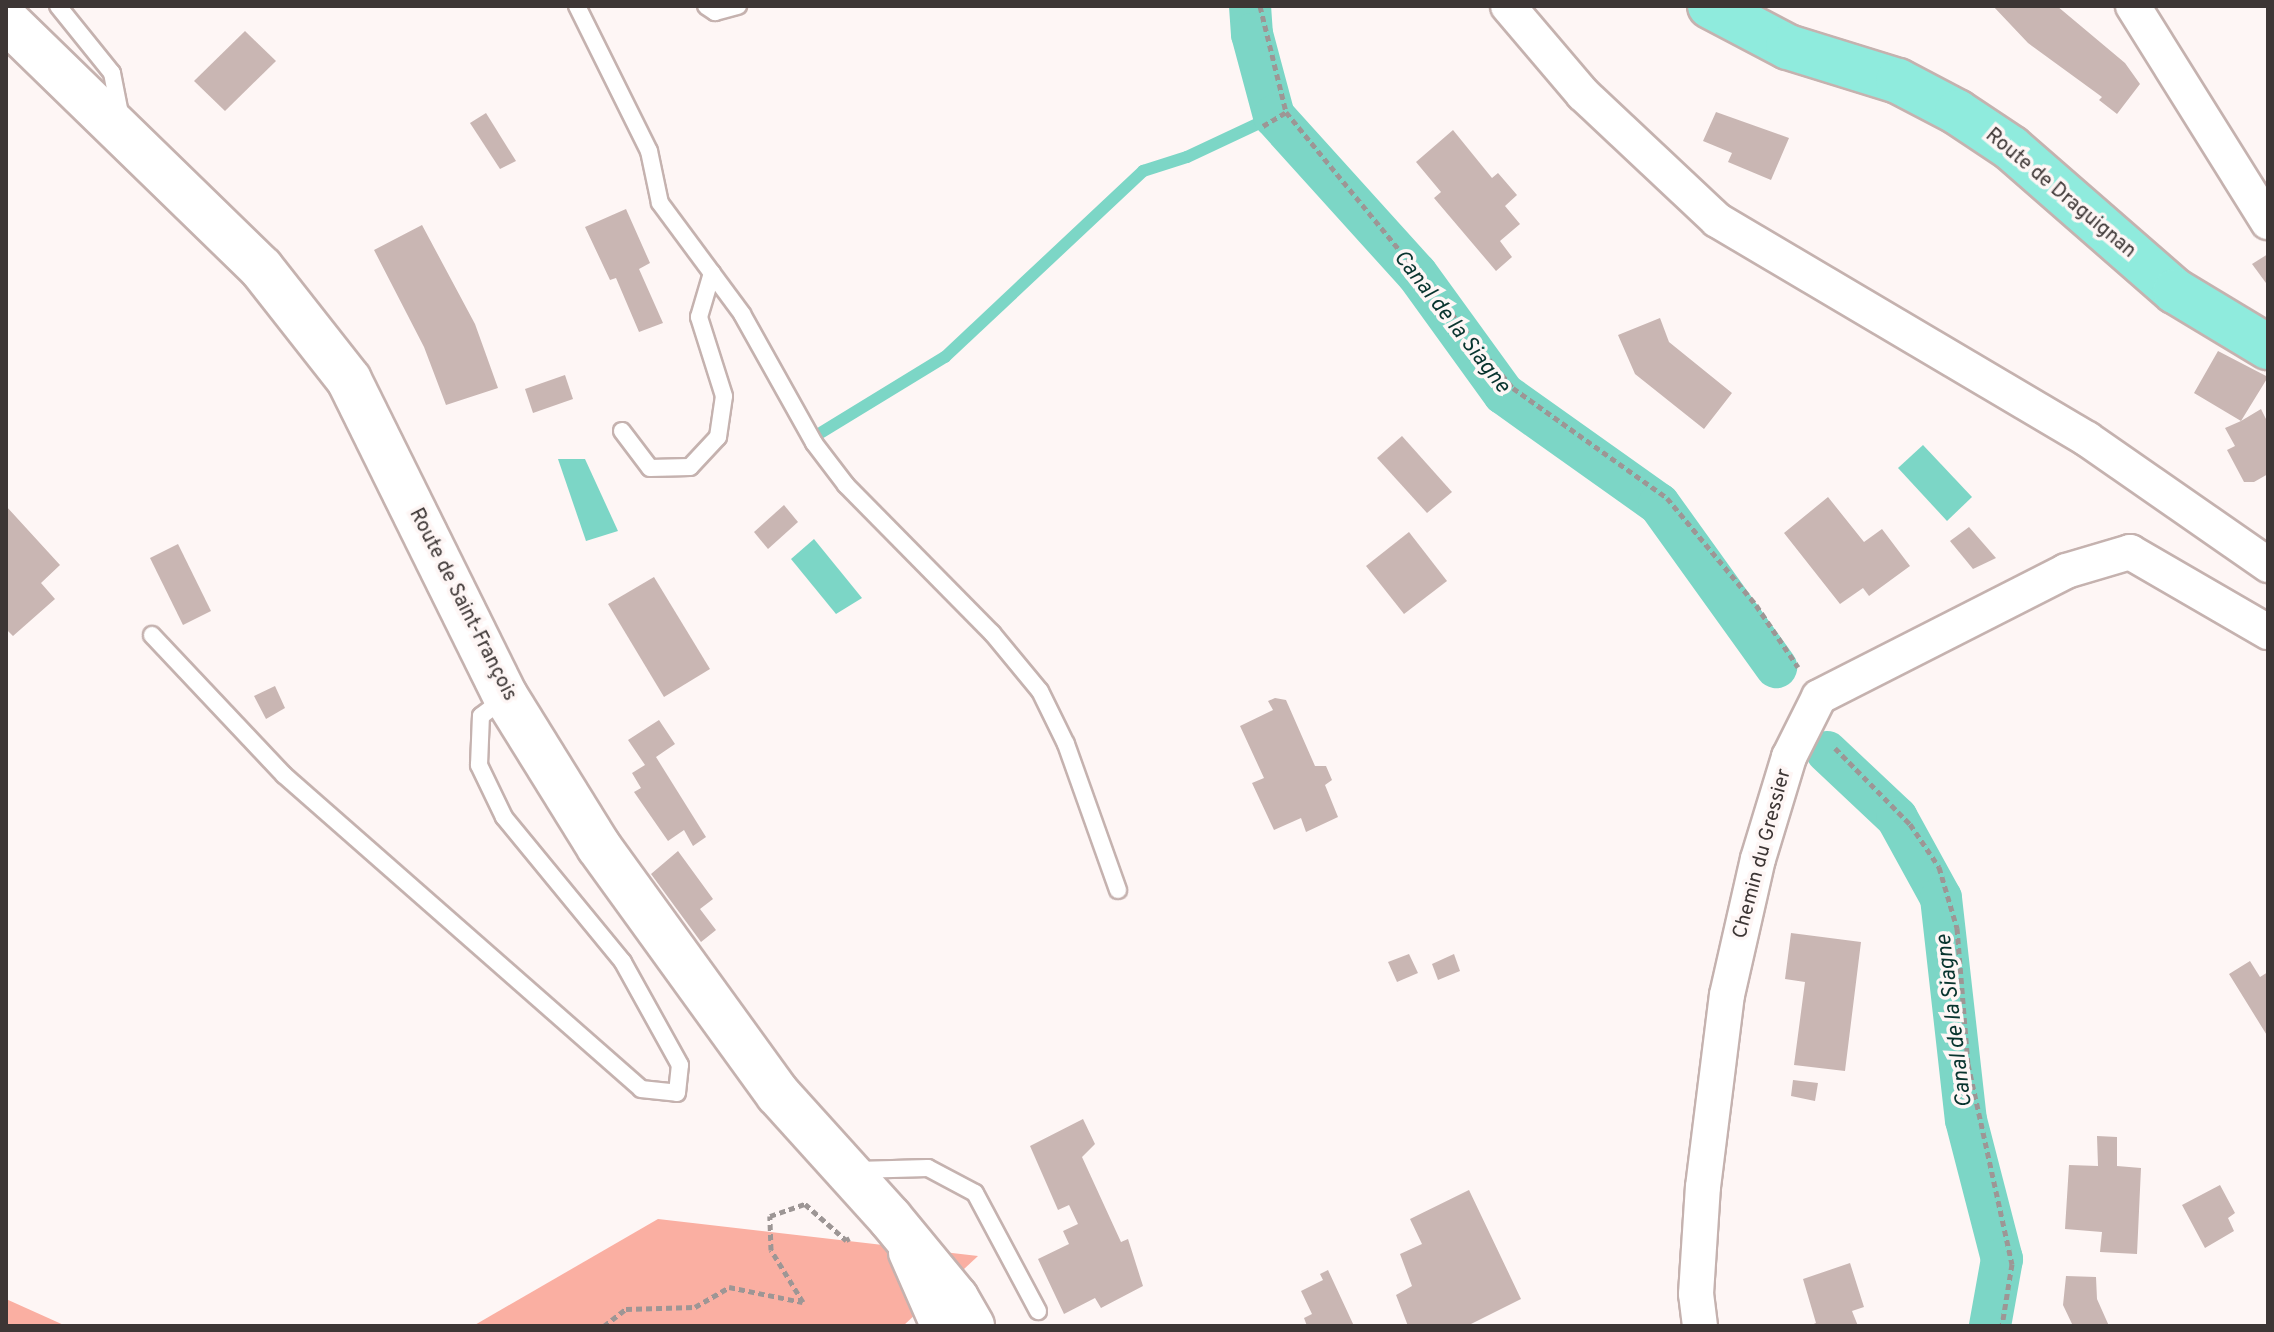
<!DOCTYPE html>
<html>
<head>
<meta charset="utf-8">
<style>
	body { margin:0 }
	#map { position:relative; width:2274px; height:1332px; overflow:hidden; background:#fef6f5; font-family:Overpass,sans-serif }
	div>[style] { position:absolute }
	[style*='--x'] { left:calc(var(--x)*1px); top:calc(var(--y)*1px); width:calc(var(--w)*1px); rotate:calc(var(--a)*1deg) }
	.forest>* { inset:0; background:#faafa2 }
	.water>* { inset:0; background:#7cd6c6 }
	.stream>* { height:12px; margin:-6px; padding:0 6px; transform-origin:6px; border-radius:6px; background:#7cd6c6 }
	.canal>* { height:42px; margin:-21px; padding:0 21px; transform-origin:21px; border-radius:21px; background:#7cd6c6 }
	.building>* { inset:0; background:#c9b6b3 }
	.path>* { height:5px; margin-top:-2.5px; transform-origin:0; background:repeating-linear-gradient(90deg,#9d9695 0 6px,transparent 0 10px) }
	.roads { filter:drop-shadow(2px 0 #c5b2af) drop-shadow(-2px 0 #c5b2af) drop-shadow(0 2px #c5b2af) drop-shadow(0 -2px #c5b2af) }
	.service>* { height:16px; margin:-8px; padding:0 8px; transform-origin:8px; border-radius:8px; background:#fff }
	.minor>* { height:34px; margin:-17px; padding:0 17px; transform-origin:17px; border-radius:17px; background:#fff }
	.secondary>* { height:44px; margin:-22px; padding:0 22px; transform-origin:22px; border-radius:22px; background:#fff }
	.primary>* { height:44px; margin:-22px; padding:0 22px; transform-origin:22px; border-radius:22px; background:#8febdd }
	span { translate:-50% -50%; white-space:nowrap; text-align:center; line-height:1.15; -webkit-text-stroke:7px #fef6f5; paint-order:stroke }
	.street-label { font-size:20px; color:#3d3635 }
	.water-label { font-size:22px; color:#08342e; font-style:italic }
	.frame { position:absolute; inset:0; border:8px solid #3d3635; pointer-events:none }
</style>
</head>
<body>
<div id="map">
	<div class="forest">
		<div style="clip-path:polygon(658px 1219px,978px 1256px,903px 1326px,473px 1326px)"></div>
		<div style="clip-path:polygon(6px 1299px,66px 1326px,6px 1326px)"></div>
	</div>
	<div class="water">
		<div style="clip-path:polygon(1923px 445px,1972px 497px,1947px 521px,1898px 468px)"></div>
		<div style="clip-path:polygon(558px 459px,585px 459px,618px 531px,586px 541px)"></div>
		<div style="clip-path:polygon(814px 539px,862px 598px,836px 614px,791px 559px)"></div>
	</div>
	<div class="stream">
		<div style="--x:822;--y:432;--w:144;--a:-31.4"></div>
		<div style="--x:945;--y:357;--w:272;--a:-43.2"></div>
		<div style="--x:1143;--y:171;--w:46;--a:-17.7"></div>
		<div style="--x:1187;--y:157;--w:96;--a:-25.2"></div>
	</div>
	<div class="canal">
		<div style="--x:1250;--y:6;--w:28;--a:86"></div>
		<div style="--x:1252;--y:34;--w:85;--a:75"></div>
		<div style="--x:1274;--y:116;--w:213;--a:47.9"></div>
		<div style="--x:1417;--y:274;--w:148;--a:54.1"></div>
		<div style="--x:1504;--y:394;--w:190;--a:35.4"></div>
		<div style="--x:1659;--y:504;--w:201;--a:54.3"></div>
		<div style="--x:1827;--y:752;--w:96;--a:43.3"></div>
		<div style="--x:1897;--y:818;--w:91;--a:61.2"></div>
		<div style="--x:1941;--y:898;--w:223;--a:83.6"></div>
		<div style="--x:1966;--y:1120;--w:144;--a:75.5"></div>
		<div style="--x:2002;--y:1259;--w:68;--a:100.2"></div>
	</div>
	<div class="building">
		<div style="clip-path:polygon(1993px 6px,2057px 6px,2125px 63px,2140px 84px,2117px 114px,2099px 100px,2102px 97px,2028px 43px)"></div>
		<div style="clip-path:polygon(245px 31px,276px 61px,225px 111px,194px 81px)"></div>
		<div style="clip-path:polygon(1716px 112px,1789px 138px,1771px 180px,1728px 162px,1732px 153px,1703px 141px)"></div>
		<div style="clip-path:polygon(486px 113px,516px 161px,500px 169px,470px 123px)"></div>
		<div style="clip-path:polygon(1453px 130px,1492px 178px,1498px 173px,1517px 195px,1505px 206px,1520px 224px,1500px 241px,1512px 257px,1496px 271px,1434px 198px,1441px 192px,1416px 162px)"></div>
		<div style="clip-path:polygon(626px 209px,650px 263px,639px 269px,663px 323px,639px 332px,616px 278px,610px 280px,585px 227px)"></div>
		<div style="clip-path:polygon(422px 225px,475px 324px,498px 388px,446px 405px,424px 347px,374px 250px)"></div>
		<div style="clip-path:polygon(2268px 254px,2268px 282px,2266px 283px,2252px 264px)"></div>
		<div style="clip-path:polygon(1660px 318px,1669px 342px,1732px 393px,1704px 429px,1635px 374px,1618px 335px)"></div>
		<div style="clip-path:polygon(2218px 351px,2268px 377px,2241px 421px,2261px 409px,2268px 423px,2268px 474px,2254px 482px,2244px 482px,2227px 450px,2235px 446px,2225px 428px,2241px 421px,2194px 393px)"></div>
		<div style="clip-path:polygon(565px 375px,573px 399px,533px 413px,525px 389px)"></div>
		<div style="clip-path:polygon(1402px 436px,1452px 492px,1427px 513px,1377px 458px)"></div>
		<div style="clip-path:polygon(1828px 497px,1864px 542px,1882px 529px,1910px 566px,1869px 596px,1863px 588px,1840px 604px,1784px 533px)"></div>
		<div style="clip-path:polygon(784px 505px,798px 522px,768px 549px,754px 532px)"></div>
		<div style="clip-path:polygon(6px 506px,60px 565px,41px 583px,55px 599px,13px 636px,6px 629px)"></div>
		<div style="clip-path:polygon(1969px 527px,1996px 558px,1973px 569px,1950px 541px)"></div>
		<div style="clip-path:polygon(1409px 532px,1447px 581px,1404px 614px,1366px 566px)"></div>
		<div style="clip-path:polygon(178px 544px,211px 611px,183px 625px,150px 558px)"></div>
		<div style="clip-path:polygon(654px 577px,710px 669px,664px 697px,608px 604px)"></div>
		<div style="clip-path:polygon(275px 686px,285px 708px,266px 719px,254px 696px)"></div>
		<div style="clip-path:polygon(1275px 698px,1286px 700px,1315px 766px,1326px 766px,1332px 780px,1325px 785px,1338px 817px,1306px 832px,1301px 818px,1274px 830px,1252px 783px,1264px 778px,1240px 726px,1273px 710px,1268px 701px)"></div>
		<div style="clip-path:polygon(659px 720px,675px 744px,656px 757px,706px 837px,693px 846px,684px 830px,668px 841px,634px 792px,641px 788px,632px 773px,645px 765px,628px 740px)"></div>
		<div style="clip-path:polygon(678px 851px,713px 899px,700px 909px,716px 930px,701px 942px,651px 874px)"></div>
		<div style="clip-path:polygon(1791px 933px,1861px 942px,1845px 1071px,1794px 1065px,1805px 982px,1785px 979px)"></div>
		<div style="clip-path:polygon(1409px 954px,1418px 973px,1397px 982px,1388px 962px)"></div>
		<div style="clip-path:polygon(1454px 954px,1460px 971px,1438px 980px,1432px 964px)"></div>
		<div style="clip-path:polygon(2250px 961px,2260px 977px,2268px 972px,2268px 1037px,2229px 974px)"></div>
		<div style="clip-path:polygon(1793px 1080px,1818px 1083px,1815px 1101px,1791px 1096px)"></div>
		<div style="clip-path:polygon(1083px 1119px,1095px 1144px,1082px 1157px,1121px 1242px,1128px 1239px,1143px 1286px,1101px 1308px,1095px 1298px,1064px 1314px,1038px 1259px,1069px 1244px,1063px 1231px,1078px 1224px,1069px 1205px,1058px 1210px,1030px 1146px)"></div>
		<div style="clip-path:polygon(2097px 1136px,2117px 1137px,2117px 1166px,2141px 1168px,2137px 1254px,2100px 1252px,2102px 1232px,2065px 1229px,2069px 1165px,2098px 1166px)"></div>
		<div style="clip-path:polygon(2220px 1185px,2235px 1213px,2228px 1218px,2234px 1231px,2205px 1248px,2182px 1205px)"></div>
		<div style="clip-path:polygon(1469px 1190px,1521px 1299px,1467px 1326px,1408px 1326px,1396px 1295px,1412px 1286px,1400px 1254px,1422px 1244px,1410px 1219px)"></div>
		<div style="clip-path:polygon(1850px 1263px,1864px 1307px,1852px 1311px,1858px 1326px,1809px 1326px,1816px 1323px,1803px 1279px)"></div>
		<div style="clip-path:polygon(1328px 1270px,1348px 1313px,1354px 1326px,1307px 1326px,1304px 1318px,1312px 1314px,1301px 1291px,1323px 1280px,1320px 1274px)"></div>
		<div style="clip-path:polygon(2066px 1276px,2096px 1277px,2097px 1299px,2109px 1326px,2073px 1326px,2063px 1305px)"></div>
	</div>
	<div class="path">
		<div style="--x:1260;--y:6;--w:109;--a:76.2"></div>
		<div style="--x:1286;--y:112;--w:357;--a:50.6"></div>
		<div style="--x:1513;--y:388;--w:189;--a:35.5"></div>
		<div style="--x:1667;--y:498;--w:139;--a:50.2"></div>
		<div style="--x:1756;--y:605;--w:75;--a:55.9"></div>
		<div style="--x:1263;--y:126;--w:27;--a:-31"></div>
		<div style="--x:1835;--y:748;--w:107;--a:45.4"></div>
		<div style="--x:1910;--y:824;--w:52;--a:56"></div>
		<div style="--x:1939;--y:867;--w:64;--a:73.6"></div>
		<div style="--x:1957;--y:928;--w:136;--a:85.4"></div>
		<div style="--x:1968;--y:1064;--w:205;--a:77.6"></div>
		<div style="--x:2012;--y:1264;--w:63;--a:99.2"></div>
		<div style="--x:803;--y:1302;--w:61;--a:-121.6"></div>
		<div style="--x:771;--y:1250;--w:34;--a:-92"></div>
		<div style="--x:770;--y:1216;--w:37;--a:-19"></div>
		<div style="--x:805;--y:1204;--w:55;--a:41.3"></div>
		<div style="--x:846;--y:1240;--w:4;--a:-27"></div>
		<div style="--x:604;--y:1326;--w:28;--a:-38"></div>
		<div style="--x:626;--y:1309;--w:69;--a:-1.7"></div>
		<div style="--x:695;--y:1307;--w:39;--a:-30"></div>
		<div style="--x:729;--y:1287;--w:75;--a:11.6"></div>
	</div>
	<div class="roads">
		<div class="service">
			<div style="--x:58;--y:6;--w:86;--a:51.1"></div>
			<div style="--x:112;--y:73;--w:47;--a:78.9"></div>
			<div style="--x:577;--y:6;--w:162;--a:63.6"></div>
			<div style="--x:649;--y:151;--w:53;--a:78.1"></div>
			<div style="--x:660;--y:203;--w:138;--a:53.5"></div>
			<div style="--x:742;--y:314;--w:148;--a:60.8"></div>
			<div style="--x:814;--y:443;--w:53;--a:52.7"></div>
			<div style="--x:846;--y:485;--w:208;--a:45.4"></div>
			<div style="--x:992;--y:633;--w:75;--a:50.4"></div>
			<div style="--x:1040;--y:691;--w:59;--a:63.9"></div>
			<div style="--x:1066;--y:744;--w:155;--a:70.4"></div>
			<div style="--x:706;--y:6;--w:11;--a:34"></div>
			<div style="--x:715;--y:12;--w:24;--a:-15"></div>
			<div style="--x:622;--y:431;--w:46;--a:52.9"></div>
			<div style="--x:650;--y:468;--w:40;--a:-1.4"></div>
			<div style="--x:690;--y:467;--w:41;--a:-47"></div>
			<div style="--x:718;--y:437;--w:41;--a:-81.7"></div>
			<div style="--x:724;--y:396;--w:83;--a:-107.6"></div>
			<div style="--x:699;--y:317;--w:46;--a:-73.5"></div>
			<div style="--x:152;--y:635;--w:192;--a:46.7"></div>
			<div style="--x:284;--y:775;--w:475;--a:41.3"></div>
			<div style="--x:641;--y:1089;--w:36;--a:6"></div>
			<div style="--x:677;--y:1093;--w:28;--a:-84"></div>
			<div style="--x:680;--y:1065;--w:118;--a:-119"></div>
			<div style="--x:623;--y:962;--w:188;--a:-129.4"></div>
			<div style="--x:504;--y:817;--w:58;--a:-115.7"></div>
			<div style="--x:479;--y:765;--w:49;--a:-87.7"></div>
			<div style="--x:481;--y:716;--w:30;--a:-37"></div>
			<div style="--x:857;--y:1170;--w:71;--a:-1.6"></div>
			<div style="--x:928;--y:1168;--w:53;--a:28"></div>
			<div style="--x:975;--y:1193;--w:134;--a:61.9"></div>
		</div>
		<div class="minor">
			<div style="--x:1508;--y:6;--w:116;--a:49.6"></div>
			<div style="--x:1583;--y:94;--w:184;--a:43.2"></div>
			<div style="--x:1717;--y:220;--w:430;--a:30.6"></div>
			<div style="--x:2087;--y:439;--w:221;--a:34.8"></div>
			<div style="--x:2133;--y:6;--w:255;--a:58"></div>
			<div style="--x:906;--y:1253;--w:80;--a:66.3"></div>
			<div style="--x:1700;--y:1326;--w:32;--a:-97"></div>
			<div style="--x:1696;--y:1294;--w:107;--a:-86.3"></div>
			<div style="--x:1703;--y:1187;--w:193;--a:-82.9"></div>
			<div style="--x:1727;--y:995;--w:139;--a:-77.2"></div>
			<div style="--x:1758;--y:859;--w:107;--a:-73.1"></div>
			<div style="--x:1789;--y:757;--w:67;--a:-63.4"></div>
			<div style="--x:1819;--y:697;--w:277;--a:-27"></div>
			<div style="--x:2066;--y:571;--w:67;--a:-16.5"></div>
			<div style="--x:2130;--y:552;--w:160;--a:30.1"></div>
		</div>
		<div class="secondary">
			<div style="--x:6;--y:20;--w:356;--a:44.2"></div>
			<div style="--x:261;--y:268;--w:142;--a:51.8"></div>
			<div style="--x:349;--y:380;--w:354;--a:63.7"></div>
			<div style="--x:506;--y:697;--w:176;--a:58.2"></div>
			<div style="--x:599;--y:847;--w:305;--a:54.1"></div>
			<div style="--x:778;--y:1094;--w:167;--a:47.9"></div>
			<div style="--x:890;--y:1218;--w:104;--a:50.5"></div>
			<div style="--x:956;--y:1298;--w:32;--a:60"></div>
		</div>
		<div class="primary">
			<div style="--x:1710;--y:6;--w:88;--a:27.7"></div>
			<div style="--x:1788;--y:47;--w:115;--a:17.2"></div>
			<div style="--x:1898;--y:81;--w:67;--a:27.7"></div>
			<div style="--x:1957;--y:112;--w:65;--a:33.7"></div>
			<div style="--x:2011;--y:148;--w:218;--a:41.1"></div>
			<div style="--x:2175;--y:291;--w:109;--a:31.1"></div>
		</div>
	</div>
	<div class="street-label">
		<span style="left:2060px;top:194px;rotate:40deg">Route de Draguignan</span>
		<span style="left:462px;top:605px;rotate:63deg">Route de Saint-François</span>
		<span style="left:1763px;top:854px;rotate:-75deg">Chemin du Gressier</span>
	</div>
	<div class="water-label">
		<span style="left:1451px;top:322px;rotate:52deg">Canal de la Siagne</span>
		<span style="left:1955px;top:1021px;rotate:-97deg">Canal de la Siagne</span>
	</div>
	<div class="frame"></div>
</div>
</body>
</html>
